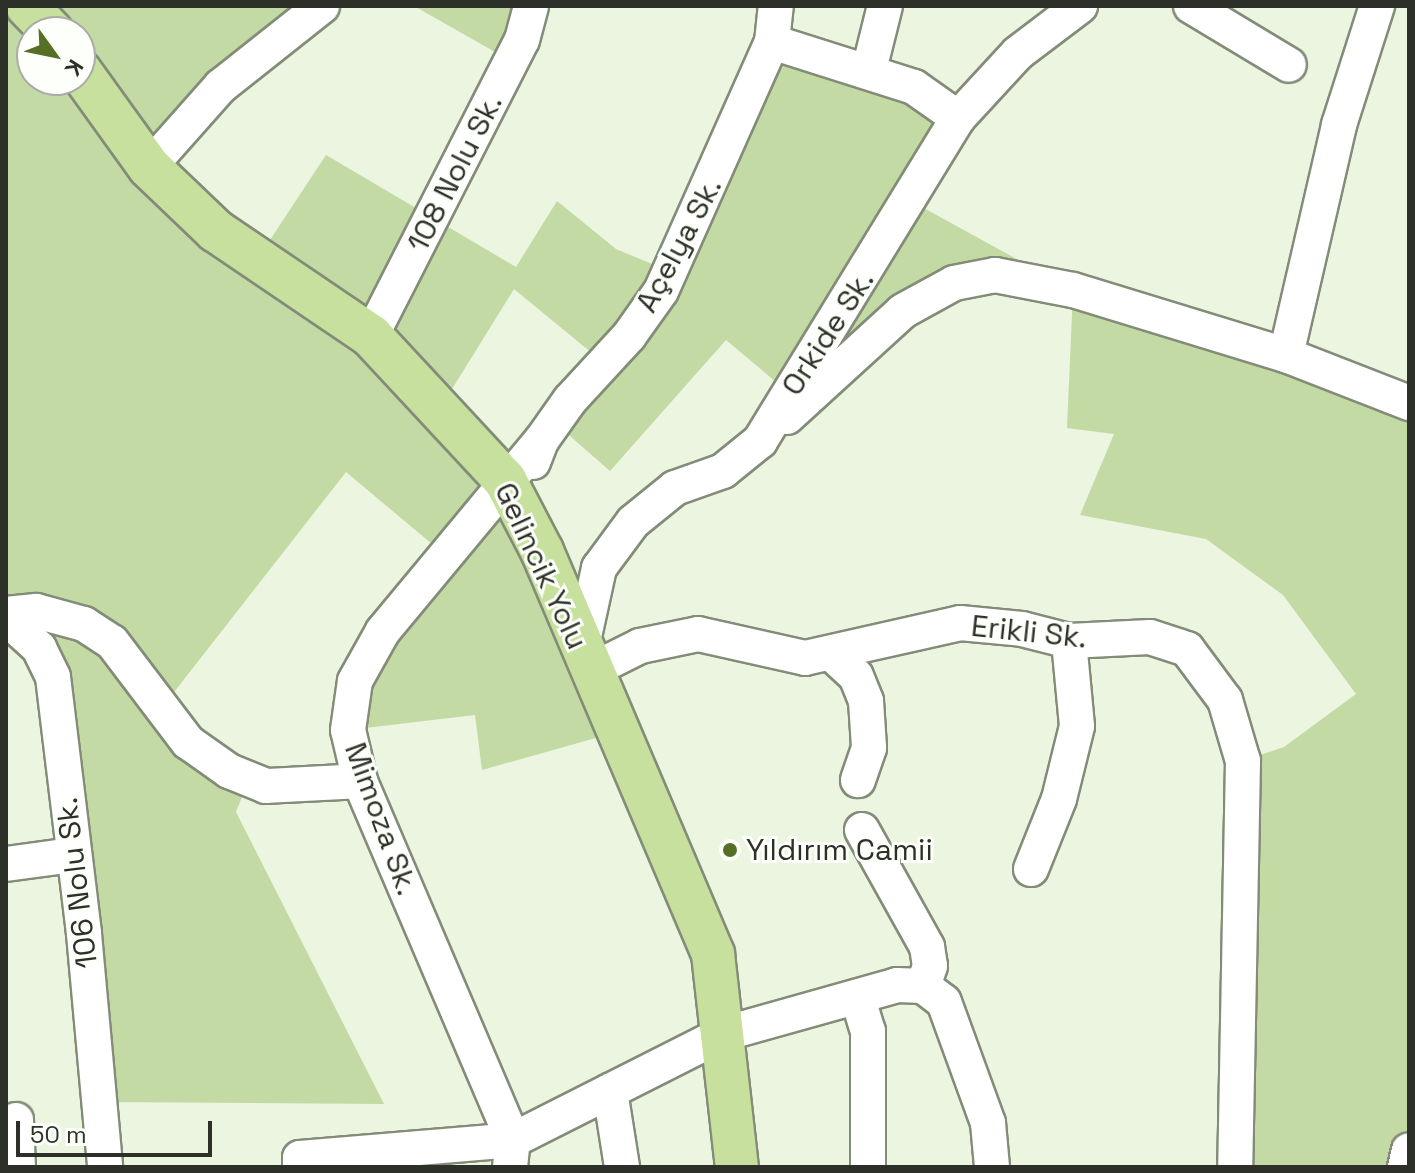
<!DOCTYPE html>
<html>
<head>
<meta charset="utf-8">
<style>
	body { margin:0 }
	#map { position:relative; width:1415px; height:1173px; overflow:hidden; background:#ebf5df; font-family:"Space Grotesk",sans-serif }
	div>[style] { position:absolute }
	[style*='--x'] { left:calc(var(--x)*1px); top:calc(var(--y)*1px); width:calc(var(--w)*1px); rotate:calc(var(--a)*1deg) }
	.green>* { inset:0; background:#c3daa4 }
	.roads { filter:drop-shadow(2px 0 #838c78) drop-shadow(-2px 0 #838c78) drop-shadow(0 2px #838c78) drop-shadow(0 -2px #838c78) }
	.minor>* { height:34px; margin:-17px; padding:0 17px; transform-origin:17px; border-radius:17px; background:#fff }
	.major>* { height:42px; margin:-21px; padding:0 21px; transform-origin:21px; border-radius:21px; background:#c7e09d }
	.dots>* { width:22px; height:22px; translate:-50% -50%; box-sizing:border-box; border:4px solid #fdfffa; border-radius:50% }
	span { translate:-50% -50%; white-space:nowrap; text-align:center; line-height:1.15; -webkit-text-stroke:6px #fdfffa; paint-order:stroke }
	.street-label { font-size:30px; color:#2c3028 }
	.poi-label { font-size:30px; color:#2c3028 }
	.left { translate:0 -50%; text-align:left }
	.frame { position:absolute; inset:0; border:8px solid #2c3028; pointer-events:none }
	.north { position:absolute; left:16px; top:16px; width:80px; height:80px; box-sizing:border-box; background:#fdfffa; border:2px solid #a9aca6; border-radius:50%; rotate:123deg; font-size:22px; font-weight:700; line-height:32px; text-align:center; color:#2c3028 }
	.north::after { content:''; display:block; margin:auto; width:28px; height:36px; background:#557024; clip-path:polygon(50% 0,100% 100%,50% 72%,0 100%) }
	.scale { position:absolute; left:16px; top:1121px; width:196px; height:36px; box-sizing:border-box; border:4px solid #2c3028; border-top:0; padding-left:10px; font-size:24px; line-height:28px; white-space:nowrap; color:#2c3028; -webkit-text-stroke:6px #fdfffa; paint-order:stroke }
</style>
</head>
<body>
<div id="map">
	<div class="green">
		<div style="clip-path:polygon(evenodd,6px 6px,322px 6px,149px 167px,256px 261px,326px 155px,516px 267px,557px 201px,616px 249px,671px 272px,772px 42px,958px 118px,911px 201px,1073px 290px,1409px 403px,1409px 1167px,1235px 1167px,1243px 761px,1284px 747px,1356px 694px,1283px 595px,1206px 539px,1080px 515px,1114px 434px,1067px 428px,1073px 291px,995px 275px,788px 392px,726px 340px,610px 471px,554px 422px,604px 363px,514px 289px,439px 410px,505px 480px,617px 732px,482px 770px,475px 715px,348px 730px,355px 681px,444px 554px,346px 472px,160px 710px,249px 779px,236px 812px,384px 1104px,100px 1102px,58px 711px,6px 618px,6px 6px,32px 32px,80px 32px,80px 80px,32px 80px,32px 32px)"></div>
		<div style="clip-path:polygon(414px 6px,531px 6px,511px 61px)"></div>
	</div>
	<div class="roads">
		<div class="minor">
			<div style="--x:1191;--y:6;--w:114;--a:31"></div>
			<div style="--x:772;--y:42;--w:149;--a:17.6"></div>
			<div style="--x:914;--y:87;--w:54;--a:35.2"></div>
			<div style="--x:869;--y:70;--w:66;--a:-76"></div>
			<div style="--x:149;--y:167;--w:108;--a:-48.4"></div>
			<div style="--x:221;--y:86;--w:129;--a:-38.4"></div>
			<div style="--x:371;--y:336;--w:332;--a:-63"></div>
			<div style="--x:522;--y:40;--w:35;--a:-75"></div>
			<div style="--x:1286;--y:355;--w:236;--a:-77"></div>
			<div style="--x:1339;--y:125;--w:125;--a:-72.3"></div>
			<div style="--x:787;--y:417;--w:157;--a:-42.4"></div>
			<div style="--x:903;--y:311;--w:58;--a:-28.8"></div>
			<div style="--x:954;--y:283;--w:42;--a:-11"></div>
			<div style="--x:995;--y:275;--w:79;--a:10.9"></div>
			<div style="--x:1073;--y:290;--w:223;--a:17"></div>
			<div style="--x:1286;--y:355;--w:132;--a:21.3"></div>
			<div style="--x:533;--y:462;--w:22;--a:-69"></div>
			<div style="--x:541;--y:441;--w:50;--a:-54.7"></div>
			<div style="--x:570;--y:400;--w:87;--a:-47.3"></div>
			<div style="--x:629;--y:336;--w:55;--a:-54.6"></div>
			<div style="--x:661;--y:291;--w:273;--a:-66"></div>
			<div style="--x:772;--y:42;--w:36;--a:-84"></div>
			<div style="--x:6;--y:614;--w:30;--a:-6"></div>
			<div style="--x:36;--y:611;--w:50;--a:15.2"></div>
			<div style="--x:84;--y:624;--w:33;--a:33"></div>
			<div style="--x:112;--y:642;--w:126;--a:52.8"></div>
			<div style="--x:188;--y:742;--w:50;--a:35.3"></div>
			<div style="--x:229;--y:771;--w:40;--a:22"></div>
			<div style="--x:266;--y:786;--w:94;--a:-3"></div>
			<div style="--x:6;--y:618;--w:45;--a:42.3"></div>
			<div style="--x:39;--y:648;--w:32;--a:64"></div>
			<div style="--x:53;--y:677;--w:259;--a:83.1"></div>
			<div style="--x:84;--y:934;--w:234;--a:84.8"></div>
			<div style="--x:582;--y:646;--w:80;--a:-77.7"></div>
			<div style="--x:599;--y:568;--w:57;--a:-53.5"></div>
			<div style="--x:633;--y:522;--w:54;--a:-39"></div>
			<div style="--x:675;--y:488;--w:51;--a:-19.5"></div>
			<div style="--x:723;--y:471;--w:48;--a:-39"></div>
			<div style="--x:760;--y:441;--w:379;--a:-58.5"></div>
			<div style="--x:958;--y:118;--w:88;--a:-47.3"></div>
			<div style="--x:1018;--y:53;--w:78;--a:-37.2"></div>
			<div style="--x:831;--y:653;--w:34;--a:43"></div>
			<div style="--x:856;--y:676;--w:27;--a:68"></div>
			<div style="--x:866;--y:701;--w:47;--a:86.3"></div>
			<div style="--x:869;--y:748;--w:34;--a:109"></div>
			<div style="--x:590;--y:671;--w:56;--a:-26.6"></div>
			<div style="--x:640;--y:646;--w:59;--a:-11.7"></div>
			<div style="--x:698;--y:634;--w:110;--a:12.6"></div>
			<div style="--x:805;--y:658;--w:159;--a:-12.7"></div>
			<div style="--x:960;--y:623;--w:62;--a:5.5"></div>
			<div style="--x:1022;--y:629;--w:49;--a:14.3"></div>
			<div style="--x:1069;--y:641;--w:81;--a:-2.8"></div>
			<div style="--x:1150;--y:637;--w:39;--a:18"></div>
			<div style="--x:1187;--y:649;--w:64;--a:53.3"></div>
			<div style="--x:1225;--y:700;--w:64;--a:73.6"></div>
			<div style="--x:1243;--y:761;--w:406;--a:91.1"></div>
			<div style="--x:862;--y:830;--w:134;--a:60.9"></div>
			<div style="--x:927;--y:947;--w:19;--a:81"></div>
			<div style="--x:930;--y:966;--w:21;--a:109"></div>
			<div style="--x:6;--y:864;--w:68;--a:-7.7"></div>
			<div style="--x:1031;--y:869;--w:75;--a:-68.2"></div>
			<div style="--x:1059;--y:799;--w:75;--a:-76.1"></div>
			<div style="--x:1077;--y:726;--w:85;--a:-95.4"></div>
			<div style="--x:858;--y:999;--w:34;--a:73"></div>
			<div style="--x:868;--y:1031;--w:136;--a:90"></div>
			<div style="--x:610;--y:1091;--w:77;--a:81"></div>
			<div style="--x:16;--y:1120;--w:47;--a:87.6"></div>
			<div style="--x:300;--y:1167;--w:9;--a:-90"></div>
			<div style="--x:300;--y:1158;--w:214;--a:-4.8"></div>
			<div style="--x:513;--y:1140;--w:235;--a:-26.8"></div>
			<div style="--x:723;--y:1034;--w:181;--a:-15.7"></div>
			<div style="--x:897;--y:985;--w:26;--a:2"></div>
			<div style="--x:923;--y:986;--w:26;--a:37"></div>
			<div style="--x:944;--y:1002;--w:129;--a:70"></div>
			<div style="--x:988;--y:1123;--w:44;--a:84.8"></div>
			<div style="--x:510;--y:1167;--w:27;--a:-84"></div>
			<div style="--x:513;--y:1140;--w:390;--a:-113.1"></div>
			<div style="--x:360;--y:781;--w:52;--a:-103.2"></div>
			<div style="--x:348;--y:730;--w:49;--a:-81.9"></div>
			<div style="--x:355;--y:681;--w:57;--a:-60.8"></div>
			<div style="--x:383;--y:631;--w:247;--a:-50.3"></div>
			<div style="--x:1405;--y:1167;--w:17;--a:-77"></div>
		</div>
		<div class="major">
			<div style="--x:27;--y:6;--w:36;--a:46"></div>
			<div style="--x:80;--y:71;--w:118;--a:54.3"></div>
			<div style="--x:149;--y:167;--w:93;--a:43.7"></div>
			<div style="--x:216;--y:231;--w:187;--a:34.1"></div>
			<div style="--x:371;--y:336;--w:197;--a:47.1"></div>
			<div style="--x:505;--y:480;--w:80;--a:62.5"></div>
			<div style="--x:542;--y:551;--w:438;--a:67"></div>
			<div style="--x:713;--y:954;--w:214;--a:83.6"></div>
		</div>
	</div>
	<div class="dots">
		<div style="left:730px;top:850px;background:#557024"></div>
	</div>
	<div class="street-label">
		<span style="left:455px;top:173px;rotate:-63deg">108 Nolu Sk.</span>
		<span style="left:679px;top:245px;rotate:-62deg">Açelya Sk.</span>
		<span style="left:828px;top:333px;rotate:-57deg">Orkide Sk.</span>
		<span style="left:541px;top:566px;rotate:65deg">Gelincik Yolu</span>
		<span style="left:1029px;top:632px;rotate:6deg">Erikli Sk.</span>
		<span style="left:381px;top:819px;rotate:70deg">Mimoza Sk.</span>
		<span style="left:77px;top:883px;rotate:-97deg">106 Nolu Sk.</span>
	</div>
	<div class="poi-label">
		<span class="left" style="left:746px;top:850px">Yıldırım Camii</span>
	</div>
	<div class="frame"></div>
	<div class="north">K</div>
	<div class="scale">50 m</div>
</div>
</body>
</html>
